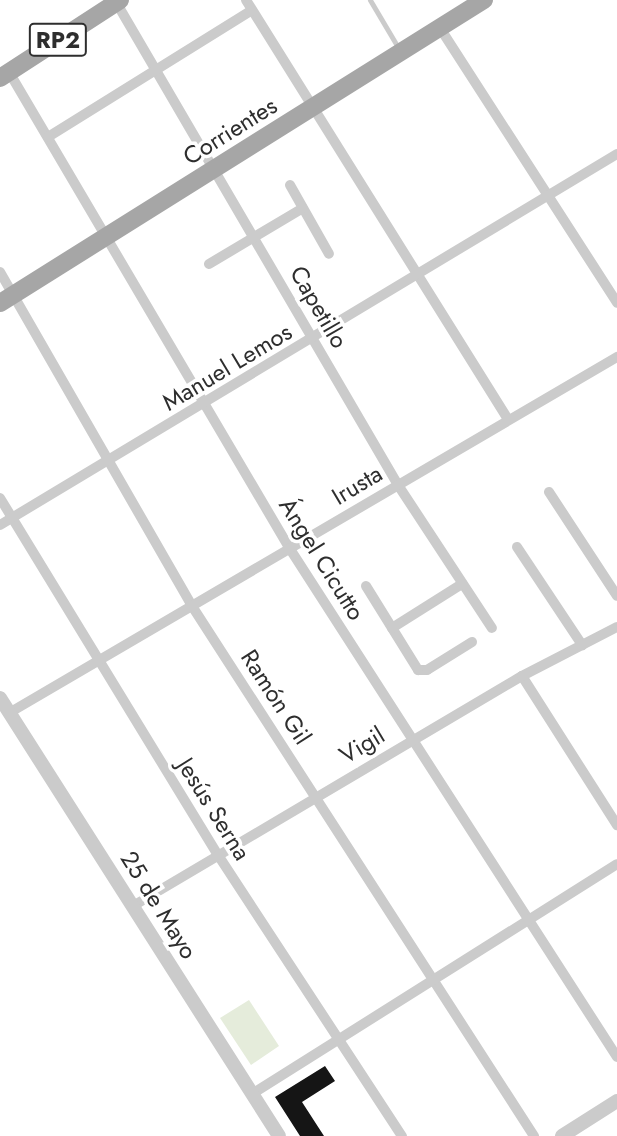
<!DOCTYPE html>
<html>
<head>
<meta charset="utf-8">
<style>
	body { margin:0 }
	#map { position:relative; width:617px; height:1136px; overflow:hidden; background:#fff; font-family:Jost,sans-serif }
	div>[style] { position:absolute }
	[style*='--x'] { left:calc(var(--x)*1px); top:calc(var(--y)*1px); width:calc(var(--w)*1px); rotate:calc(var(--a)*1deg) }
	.green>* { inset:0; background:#e5ecdb }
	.building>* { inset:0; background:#151515 }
	.service>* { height:5px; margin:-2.5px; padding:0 2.5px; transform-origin:2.5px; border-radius:2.5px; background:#cbcbcb }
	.minor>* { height:10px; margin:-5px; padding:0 5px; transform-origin:5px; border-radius:5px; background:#cbcbcb }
	.tertiary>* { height:14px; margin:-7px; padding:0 7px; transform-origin:7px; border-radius:7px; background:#cbcbcb }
	.primary>* { height:18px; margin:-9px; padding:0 9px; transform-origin:9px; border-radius:9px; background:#a6a6a6 }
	span { translate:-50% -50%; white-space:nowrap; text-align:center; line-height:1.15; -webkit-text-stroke:7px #fff; paint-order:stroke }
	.shield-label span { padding:2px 5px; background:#fff; border:2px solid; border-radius:5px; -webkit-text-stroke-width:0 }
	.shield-label { font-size:23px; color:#2e2e2e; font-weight:700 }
	.street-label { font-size:24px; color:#2e2e2e }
</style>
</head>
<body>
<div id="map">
	<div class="green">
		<div style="clip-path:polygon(249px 1000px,279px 1046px,251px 1065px,220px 1018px)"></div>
	</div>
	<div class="building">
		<div style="clip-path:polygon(325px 1066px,335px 1081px,302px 1102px,324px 1136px,300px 1136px,275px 1097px)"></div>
	</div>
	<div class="service">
		<div style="--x:370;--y:0;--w:57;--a:59.4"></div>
	</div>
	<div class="minor">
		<div style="--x:246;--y:0;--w:495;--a:58"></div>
		<div style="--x:116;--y:2;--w:559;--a:59.72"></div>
		<div style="--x:398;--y:485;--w:171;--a:56.7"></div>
		<div style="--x:440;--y:28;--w:327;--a:57.2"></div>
		<div style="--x:9;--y:72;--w:554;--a:59.5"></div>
		<div style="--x:290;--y:549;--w:604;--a:57.23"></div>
		<div style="--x:48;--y:137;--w:240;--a:-31.9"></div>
		<div style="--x:290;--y:185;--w:79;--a:60.5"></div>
		<div style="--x:209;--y:264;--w:109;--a:-30.8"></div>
		<div style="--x:0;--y:272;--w:385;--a:60.1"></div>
		<div style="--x:192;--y:606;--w:631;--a:57.17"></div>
		<div style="--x:549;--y:492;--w:124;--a:56.8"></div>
		<div style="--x:0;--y:498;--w:418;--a:58.6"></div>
		<div style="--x:218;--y:855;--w:336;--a:56.8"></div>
		<div style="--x:0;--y:525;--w:720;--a:-31.02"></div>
		<div style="--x:517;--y:547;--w:118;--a:56.4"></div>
		<div style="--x:366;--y:586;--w:99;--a:58.2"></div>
		<div style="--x:418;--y:670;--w:9;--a:0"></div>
		<div style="--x:427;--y:670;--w:53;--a:-31.9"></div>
		<div style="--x:392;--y:628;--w:83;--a:-32.2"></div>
		<div style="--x:522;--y:676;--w:177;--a:57.5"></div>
		<div style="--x:9;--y:713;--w:705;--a:-30.35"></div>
		<div style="--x:133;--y:906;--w:452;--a:-30.6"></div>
		<div style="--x:522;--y:676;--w:107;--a:-27.3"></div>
		<div style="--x:252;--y:1094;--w:431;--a:-32.2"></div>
	</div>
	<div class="tertiary">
		<div style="--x:0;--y:698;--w:519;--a:57.5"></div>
		<div style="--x:562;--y:1136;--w:65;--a:-32.5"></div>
	</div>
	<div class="primary">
		<div style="--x:0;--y:78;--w:143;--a:-33"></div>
		<div style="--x:0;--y:303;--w:571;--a:-32.05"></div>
	</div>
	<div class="shield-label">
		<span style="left:58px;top:40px">RP2</span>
	</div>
	<div class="street-label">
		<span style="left:230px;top:131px;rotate:-32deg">Corrientes</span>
		<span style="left:319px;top:307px;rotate:60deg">Capetillo</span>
		<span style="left:227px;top:367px;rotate:-31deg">Manuel Lemos</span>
		<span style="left:357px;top:485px;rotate:-31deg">Irusta</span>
		<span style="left:322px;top:559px;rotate:58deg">Ángel Cicutto</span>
		<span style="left:276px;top:697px;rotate:57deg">Ramón Gil</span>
		<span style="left:362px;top:745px;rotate:-31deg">Vigil</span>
		<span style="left:214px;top:809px;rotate:58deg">Jesús Serna</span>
		<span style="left:159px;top:905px;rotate:58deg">25 de Mayo</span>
	</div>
</div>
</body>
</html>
